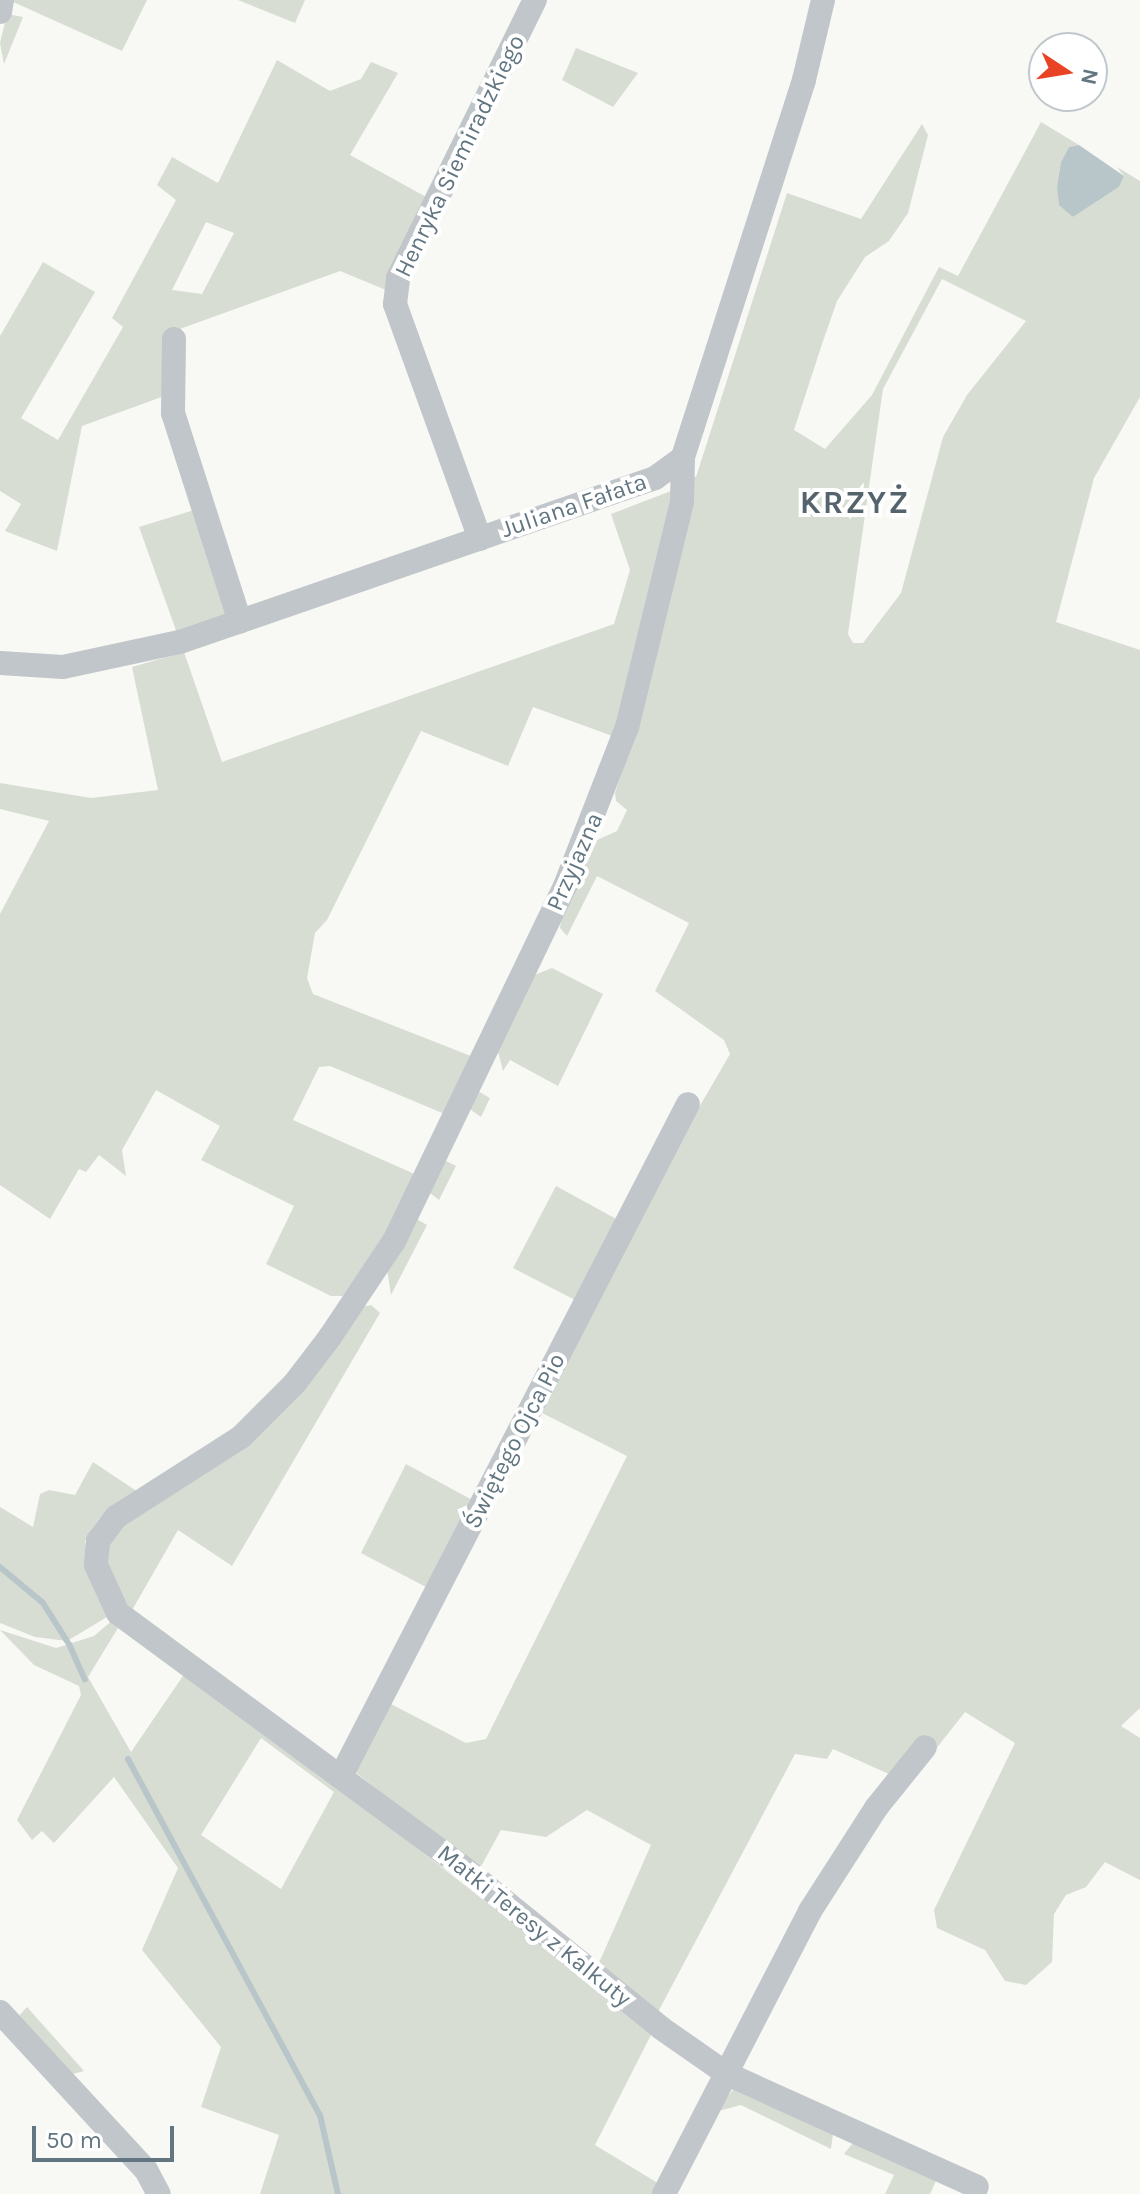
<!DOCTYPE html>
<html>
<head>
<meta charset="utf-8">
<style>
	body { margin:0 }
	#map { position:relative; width:1140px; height:2194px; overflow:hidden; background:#f8f8f5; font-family:Karla,sans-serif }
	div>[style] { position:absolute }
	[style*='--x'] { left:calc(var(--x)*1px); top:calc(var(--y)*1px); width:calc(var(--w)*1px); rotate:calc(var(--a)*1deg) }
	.green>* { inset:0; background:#d8ddd4 }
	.water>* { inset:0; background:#b8c6c9 }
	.stream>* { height:6px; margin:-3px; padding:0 3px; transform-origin:3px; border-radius:3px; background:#b8c6c9 }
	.minor>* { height:24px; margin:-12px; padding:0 12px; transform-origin:12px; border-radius:12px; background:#c0c6c9 }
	span { translate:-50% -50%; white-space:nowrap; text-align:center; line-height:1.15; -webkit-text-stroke:8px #fff; paint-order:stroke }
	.street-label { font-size:24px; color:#627681 }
	.district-label { font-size:32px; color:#54636c; font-weight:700; letter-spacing:2px }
	.north { position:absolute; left:1028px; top:32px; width:80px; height:80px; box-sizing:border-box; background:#fff; border:2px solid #c0c8cd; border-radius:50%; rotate:102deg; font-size:22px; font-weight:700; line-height:32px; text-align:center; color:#627681 }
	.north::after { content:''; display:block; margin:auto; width:28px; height:36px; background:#e84325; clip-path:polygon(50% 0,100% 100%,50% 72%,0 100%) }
	.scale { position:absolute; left:32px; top:2126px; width:142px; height:36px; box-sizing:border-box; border:4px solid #627681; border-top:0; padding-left:10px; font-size:24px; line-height:28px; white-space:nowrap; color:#627681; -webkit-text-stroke:6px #fff; paint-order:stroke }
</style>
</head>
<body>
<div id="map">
	<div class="green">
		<div style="clip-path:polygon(147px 0,122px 51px,11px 1px,11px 0)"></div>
		<div style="clip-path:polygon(238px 0,305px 0,295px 23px)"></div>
		<div style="clip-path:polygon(7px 14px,23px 17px,4px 64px,0 43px)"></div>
		<div style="clip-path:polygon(576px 48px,638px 73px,613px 107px,562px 80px)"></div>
		<div style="clip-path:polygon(evenodd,277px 60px,330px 91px,361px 79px,371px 62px,398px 73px,350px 155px,428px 198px,386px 290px,340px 271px,177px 330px,167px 395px,82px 426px,57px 551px,5px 531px,21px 504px,0 491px,0 336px,43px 262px,95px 292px,21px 418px,58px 440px,123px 327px,112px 318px,176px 200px,157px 185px,172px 157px,218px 183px,277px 60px,206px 222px,234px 233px,202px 294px,172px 290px,206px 222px)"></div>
		<div style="clip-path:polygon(evenodd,1041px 122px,1079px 145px,1069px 147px,1061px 162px,1057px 186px,1073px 217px,1119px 187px,1124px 176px,1117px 167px,1140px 181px,1140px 397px,1094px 478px,1056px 622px,1140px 650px,1140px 1708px,1121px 1726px,1140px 1738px,1140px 1880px,1105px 1862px,1086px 1887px,1066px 1895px,1054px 1914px,1052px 1962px,1026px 1985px,1005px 1981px,985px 1950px,937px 1928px,934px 1910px,1015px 1743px,965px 1712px,909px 1783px,833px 1749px,827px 1759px,795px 1754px,658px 2012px,598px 1965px,651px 1845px,587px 1810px,546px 1837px,501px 1830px,479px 1870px,354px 1771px,391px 1704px,466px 1743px,486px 1739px,627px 1456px,540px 1412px,676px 1147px,730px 1054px,724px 1040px,655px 991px,689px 923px,597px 876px,567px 936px,560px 928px,563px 909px,595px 841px,617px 831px,627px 810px,616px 801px,615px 793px,637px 727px,690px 476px,696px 477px,787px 193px,861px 219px,922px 124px,928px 135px,908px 213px,889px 241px,865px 257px,837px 301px,822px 344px,794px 430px,825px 449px,872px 395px,939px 267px,958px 276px,1041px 122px,942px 279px,1026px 321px,967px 395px,943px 437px,901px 593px,863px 643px,853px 643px,848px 634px,883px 389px,942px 279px)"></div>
		<div style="clip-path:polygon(671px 491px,673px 502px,615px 737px,533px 707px,508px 766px,421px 731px,327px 920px,315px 933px,307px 978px,313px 994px,476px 1058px,447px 1115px,330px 1066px,319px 1067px,293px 1120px,419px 1176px,380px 1245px,343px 1296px,331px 1296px,266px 1264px,294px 1206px,201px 1160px,220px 1126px,156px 1090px,122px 1150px,126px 1176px,99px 1155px,86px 1172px,79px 1169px,50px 1219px,0 1185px,0 914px,49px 821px,0 809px,0 783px,91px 798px,158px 790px,132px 667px,184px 652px,222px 762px,614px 624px,630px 570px,611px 514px)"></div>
		<div style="clip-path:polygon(194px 510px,226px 602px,225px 617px,178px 636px,139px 527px)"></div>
		<div style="clip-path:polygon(552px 968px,603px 994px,558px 1086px,510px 1060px,503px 1071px,496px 1044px,529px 977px)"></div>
		<div style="clip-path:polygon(476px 1090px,490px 1098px,481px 1117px,467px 1107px)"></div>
		<div style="clip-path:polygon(442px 1159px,456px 1166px,439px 1200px,426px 1190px)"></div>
		<div style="clip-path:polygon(556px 1186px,620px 1221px,577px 1301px,513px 1268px)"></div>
		<div style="clip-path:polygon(413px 1217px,427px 1225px,391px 1295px,386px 1263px)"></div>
		<div style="clip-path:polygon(371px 1305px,380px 1313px,232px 1566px,178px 1530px,131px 1612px,102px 1556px,115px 1530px,174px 1490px,362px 1307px)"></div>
		<div style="clip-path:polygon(93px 1462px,138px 1492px,99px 1519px,85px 1541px,90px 1575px,112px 1614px,67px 1641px,35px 1637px,0 1623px,0 1507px,33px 1527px,40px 1494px,49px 1490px,75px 1495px)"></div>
		<div style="clip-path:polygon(406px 1464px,476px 1502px,428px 1588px,361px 1553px)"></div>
		<div style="clip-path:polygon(evenodd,115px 1618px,121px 1623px,88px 1677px,131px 1752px,187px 1670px,653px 2031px,595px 2145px,661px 2185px,656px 2194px,260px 2194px,279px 2135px,201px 2107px,221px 2047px,142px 1950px,178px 1868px,114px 1777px,54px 1843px,42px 1831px,32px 1840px,17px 1820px,81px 1695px,79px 1686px,34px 1665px,0 1630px,56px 1648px,94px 1636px,115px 1618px,261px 1738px,334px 1792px,281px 1889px,201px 1835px,261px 1738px)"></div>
		<div style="clip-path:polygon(27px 2007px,84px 2071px,69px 2075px,17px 2018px)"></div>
		<div style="clip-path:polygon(733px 2090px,833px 2133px,831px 2149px,741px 2105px,715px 2112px)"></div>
		<div style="clip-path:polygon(853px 2143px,937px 2179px,930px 2194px,885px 2194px,894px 2175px,844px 2154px)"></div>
	</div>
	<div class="water">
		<div style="clip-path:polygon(1079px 145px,1124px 176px,1119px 187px,1073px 217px,1059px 205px,1057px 186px,1061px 162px,1069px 147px)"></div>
	</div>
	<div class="stream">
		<div style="--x:0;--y:1567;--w:56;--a:39.9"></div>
		<div style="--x:43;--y:1603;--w:45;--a:57.7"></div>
		<div style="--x:69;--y:1644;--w:39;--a:66"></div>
		<div style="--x:128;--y:1759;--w:404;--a:61.7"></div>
		<div style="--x:320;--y:2115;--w:81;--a:77.2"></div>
	</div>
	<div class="minor">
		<div style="--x:823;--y:0;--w:82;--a:103.4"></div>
		<div style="--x:804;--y:80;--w:397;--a:107.8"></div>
		<div style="--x:683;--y:458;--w:44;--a:91.3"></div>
		<div style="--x:682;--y:502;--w:232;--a:103.7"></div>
		<div style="--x:627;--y:727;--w:171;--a:111.3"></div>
		<div style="--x:565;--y:886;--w:394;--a:115.7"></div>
		<div style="--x:394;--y:1241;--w:115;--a:123.7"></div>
		<div style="--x:330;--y:1337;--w:58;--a:127.3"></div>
		<div style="--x:295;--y:1383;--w:76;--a:135"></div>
		<div style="--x:241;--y:1437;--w:148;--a:147.4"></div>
		<div style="--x:116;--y:1517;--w:30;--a:127"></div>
		<div style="--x:98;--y:1541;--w:24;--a:95"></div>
		<div style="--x:96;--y:1565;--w:53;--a:65.4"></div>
		<div style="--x:118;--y:1613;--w:425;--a:36.4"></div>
		<div style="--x:460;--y:1865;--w:259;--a:39"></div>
		<div style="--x:661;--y:2028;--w:80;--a:34.9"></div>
		<div style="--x:727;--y:2074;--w:274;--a:24.3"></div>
		<div style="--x:0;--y:12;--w:12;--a:-81"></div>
		<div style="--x:174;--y:339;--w:74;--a:90.8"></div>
		<div style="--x:173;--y:413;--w:219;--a:72.2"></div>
		<div style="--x:480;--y:539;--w:250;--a:-109.9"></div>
		<div style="--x:395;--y:304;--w:26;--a:-83"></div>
		<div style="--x:398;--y:278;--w:310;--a:-63.8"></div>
		<div style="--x:0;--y:663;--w:63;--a:3.6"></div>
		<div style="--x:63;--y:667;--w:120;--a:-12.1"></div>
		<div style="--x:180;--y:642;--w:503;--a:-19.05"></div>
		<div style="--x:655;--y:478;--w:34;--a:-36"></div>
		<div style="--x:341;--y:1776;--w:756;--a:-62.69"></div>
		<div style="--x:0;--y:2012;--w:215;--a:47.3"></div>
		<div style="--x:146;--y:2170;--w:27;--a:62"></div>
		<div style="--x:664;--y:2194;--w:318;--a:-62.7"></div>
		<div style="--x:810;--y:1911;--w:122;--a:-57.3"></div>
		<div style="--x:876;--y:1808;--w:78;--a:-51.2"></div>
	</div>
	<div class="street-label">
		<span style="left:460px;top:156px;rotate:-64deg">Henryka Siemiradzkiego</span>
		<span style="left:574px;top:506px;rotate:-19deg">Juliana Fałata</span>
		<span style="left:575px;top:862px;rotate:-66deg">Przyjazna</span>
		<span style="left:515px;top:1441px;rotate:-63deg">Świętego Ojca Pio</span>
		<span style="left:534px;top:1926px;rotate:39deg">Matki Teresy z Kalkuty</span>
	</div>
	<div class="district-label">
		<span style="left:855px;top:503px">KRZYŻ</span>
	</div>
	<div class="north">N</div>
	<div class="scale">50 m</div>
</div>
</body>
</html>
